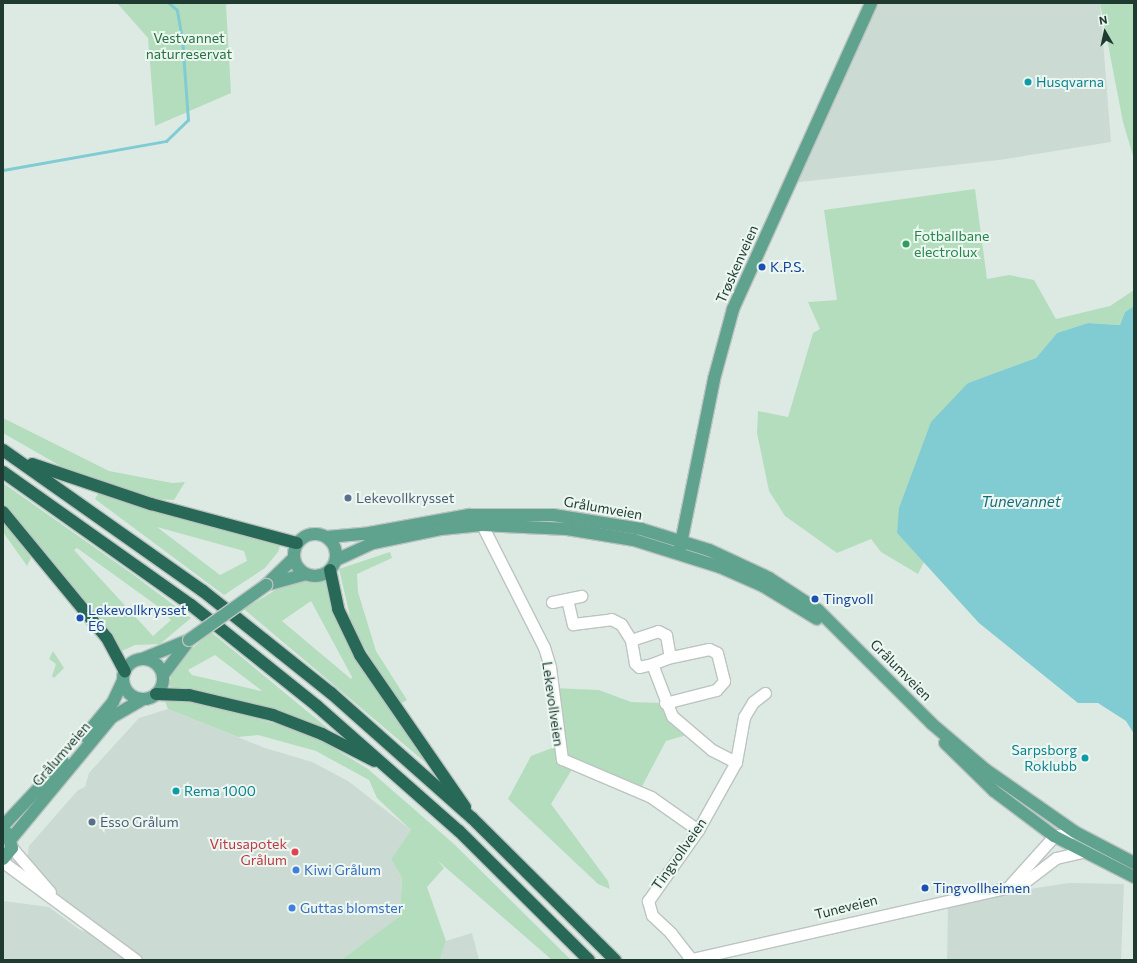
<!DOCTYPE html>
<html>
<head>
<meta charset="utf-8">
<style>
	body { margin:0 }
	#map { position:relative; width:1137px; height:963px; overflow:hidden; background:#ddeae4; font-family:Commissioner,sans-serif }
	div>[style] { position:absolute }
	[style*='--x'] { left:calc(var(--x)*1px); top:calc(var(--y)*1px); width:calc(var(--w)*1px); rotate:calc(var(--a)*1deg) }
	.built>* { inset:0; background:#cbdad2 }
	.green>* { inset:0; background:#b4ddbd }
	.water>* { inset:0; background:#81cbd3 }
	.stream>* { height:3px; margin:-1.5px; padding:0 1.5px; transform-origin:1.5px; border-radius:1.5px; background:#81cbd3 }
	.roads { filter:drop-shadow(1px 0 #bcc4c1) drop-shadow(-1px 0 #bcc4c1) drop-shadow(0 1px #bcc4c1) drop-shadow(0 -1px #bcc4c1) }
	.minor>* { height:11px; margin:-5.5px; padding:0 5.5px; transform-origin:5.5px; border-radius:5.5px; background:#fff }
	.major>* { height:12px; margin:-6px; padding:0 6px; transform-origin:6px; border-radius:6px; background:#5fa28d }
	.major>.ring { margin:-6px; padding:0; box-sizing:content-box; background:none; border:12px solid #5fa28d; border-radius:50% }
	.highway>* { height:12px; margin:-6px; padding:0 6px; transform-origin:6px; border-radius:6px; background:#286857 }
	.bridges { filter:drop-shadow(1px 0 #bcc4c1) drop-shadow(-1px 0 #bcc4c1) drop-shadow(0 1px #bcc4c1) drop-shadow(0 -1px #bcc4c1) }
	.major-bridge>* { height:12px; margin:-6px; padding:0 6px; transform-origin:6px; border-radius:6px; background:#5fa28d }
	.dots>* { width:11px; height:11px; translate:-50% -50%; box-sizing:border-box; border:2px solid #edf7f2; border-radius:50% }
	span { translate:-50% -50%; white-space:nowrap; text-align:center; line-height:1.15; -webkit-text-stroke:4px #edf7f2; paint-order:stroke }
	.park-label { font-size:14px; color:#267340 }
	.culture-label { font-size:14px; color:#0d838f }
	.left { translate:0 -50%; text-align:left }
	.right { translate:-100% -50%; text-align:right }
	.leisure-label { font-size:14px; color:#27864d }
	.street-label { font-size:14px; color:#1e3a31 }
	.transit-label { font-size:14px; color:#164399 }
	.service-label { font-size:14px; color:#4e5e75 }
	.health-label { font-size:14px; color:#be3a42 }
	.shop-label { font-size:14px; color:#366cbe }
	.water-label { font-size:15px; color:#166d79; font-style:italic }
	.frame { position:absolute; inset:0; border:4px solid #1e3a31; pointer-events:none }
	.north { position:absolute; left:1085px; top:12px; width:40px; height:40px; -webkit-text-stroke:3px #edf7f2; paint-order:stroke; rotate:351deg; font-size:11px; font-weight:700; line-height:16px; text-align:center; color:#1e3a31 }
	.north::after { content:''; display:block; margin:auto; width:14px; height:18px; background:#1e3a31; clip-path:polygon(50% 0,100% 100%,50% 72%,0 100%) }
</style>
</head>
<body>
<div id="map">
	<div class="built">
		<div style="clip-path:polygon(879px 3px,1100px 3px,1111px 142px,999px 160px,791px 183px)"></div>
		<div style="clip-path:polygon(168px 709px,265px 748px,312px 762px,348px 781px,411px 830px,391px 859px,402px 878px,400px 916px,341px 960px,3px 960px,3px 901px,49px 907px,80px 930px,106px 937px,51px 895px,56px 889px,27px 860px,29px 846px,78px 790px,85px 787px,89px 773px,139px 718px)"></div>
		<div style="clip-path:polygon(1069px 883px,1124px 884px,1121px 960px,947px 960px,948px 910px,944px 901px,998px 889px,1016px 891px)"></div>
		<div style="clip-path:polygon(472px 933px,479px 960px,440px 960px,446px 941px)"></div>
	</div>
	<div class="green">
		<div style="clip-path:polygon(117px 3px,231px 3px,226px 5px,231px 93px,155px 126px,148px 38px)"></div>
		<div style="clip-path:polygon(1100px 3px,1134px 3px,1134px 159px,1123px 122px)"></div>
		<div style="clip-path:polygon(975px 189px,987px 279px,1009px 275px,1034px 280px,1056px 319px,1110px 306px,1134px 290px,1134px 306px,1125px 312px,1120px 325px,1088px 323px,1057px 333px,1036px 358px,968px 383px,897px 533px,924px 562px,918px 574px,881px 552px,871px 539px,837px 553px,785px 516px,769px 491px,757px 433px,758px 411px,788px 417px,813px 333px,820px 329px,808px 302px,837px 300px,824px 210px)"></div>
		<div style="clip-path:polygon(3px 418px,109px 471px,172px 483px,185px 482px,174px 500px,154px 499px,71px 472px,3px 433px)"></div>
		<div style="clip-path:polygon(evenodd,3px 483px,131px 573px,191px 618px,160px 644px,135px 645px,122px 651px,3px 505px,3px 483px,77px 548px,156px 605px,171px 620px,153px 636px,74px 550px,77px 548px)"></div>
		<div style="clip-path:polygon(evenodd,99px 492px,280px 546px,278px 552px,265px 568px,224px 595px,95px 499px,99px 492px,157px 527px,244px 551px,247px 561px,220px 575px,157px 527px)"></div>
		<div style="clip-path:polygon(3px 518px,31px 558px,27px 566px,3px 532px)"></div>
		<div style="clip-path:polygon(390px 552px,392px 558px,357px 574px,358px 592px,376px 651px,407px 700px,400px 704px,353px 629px,339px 569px)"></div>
		<div style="clip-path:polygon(evenodd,325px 579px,332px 609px,432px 768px,244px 609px,282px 586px,302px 580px,325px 579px,311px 601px,352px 677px,351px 679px,282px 621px,311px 601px)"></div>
		<div style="clip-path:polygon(evenodd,211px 632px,342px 740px,169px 686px,172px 671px,180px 659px,211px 632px,215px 655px,261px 690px,261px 691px,192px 675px,188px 670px,215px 655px)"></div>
		<div style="clip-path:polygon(53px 651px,64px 668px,54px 678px,52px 676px,56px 664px,49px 659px)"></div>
		<div style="clip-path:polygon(553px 688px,599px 690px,631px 702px,665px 703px,690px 734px,666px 741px,639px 792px,574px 766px,551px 804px,608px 881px,610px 889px,598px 884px,508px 799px,531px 756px,560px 745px)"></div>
		<div style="clip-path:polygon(183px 698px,309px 733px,368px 769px,454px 844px,571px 960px,552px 960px,437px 860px,444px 868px,427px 887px,446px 941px,440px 960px,341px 960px,400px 916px,402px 878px,391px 859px,411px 830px,377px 798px,369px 780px,316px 751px,258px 735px,238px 737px,168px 709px,164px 699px)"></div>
	</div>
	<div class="water">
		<div style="clip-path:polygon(1134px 306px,1134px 734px,1126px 721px,1098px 703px,1078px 703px,979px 623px,897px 533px,899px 508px,931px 422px,968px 383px,1036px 358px,1057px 333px,1088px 323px,1120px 325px,1125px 312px)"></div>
	</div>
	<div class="stream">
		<div style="--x:3;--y:170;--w:166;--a:-10.1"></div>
		<div style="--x:166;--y:141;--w:30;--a:-44"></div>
		<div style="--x:188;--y:120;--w:81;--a:-94.2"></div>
		<div style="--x:182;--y:39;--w:29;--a:-100"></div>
		<div style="--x:177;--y:10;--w:11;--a:-139"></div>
	</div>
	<div class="roads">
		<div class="minor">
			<div style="--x:476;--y:520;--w:8;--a:40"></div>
			<div style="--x:482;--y:525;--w:137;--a:63.1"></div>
			<div style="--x:544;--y:647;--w:21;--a:73"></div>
			<div style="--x:550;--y:667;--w:93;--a:82.6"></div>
			<div style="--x:562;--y:759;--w:97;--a:23.1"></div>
			<div style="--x:651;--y:797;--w:57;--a:35.1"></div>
			<div style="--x:567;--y:599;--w:26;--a:77"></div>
			<div style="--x:573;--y:624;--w:38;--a:-7"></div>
			<div style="--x:611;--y:619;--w:11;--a:27"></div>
			<div style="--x:621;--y:624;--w:19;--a:58"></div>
			<div style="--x:552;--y:602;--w:30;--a:-12"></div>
			<div style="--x:652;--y:664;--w:13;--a:167"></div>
			<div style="--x:639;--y:667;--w:6;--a:-135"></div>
			<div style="--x:635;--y:663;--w:23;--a:-100"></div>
			<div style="--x:631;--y:640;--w:28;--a:-18"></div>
			<div style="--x:658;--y:631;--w:9;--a:27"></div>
			<div style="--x:666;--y:635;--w:22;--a:80"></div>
			<div style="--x:670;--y:657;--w:19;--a:159"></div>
			<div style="--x:652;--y:664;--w:56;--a:69"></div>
			<div style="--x:672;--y:716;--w:52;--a:40.4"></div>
			<div style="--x:712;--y:750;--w:27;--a:27"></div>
			<div style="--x:665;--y:703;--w:53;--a:-14.3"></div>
			<div style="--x:716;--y:690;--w:12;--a:-48"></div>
			<div style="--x:724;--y:681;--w:29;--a:-104"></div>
			<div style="--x:717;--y:653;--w:9;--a:-153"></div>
			<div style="--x:709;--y:649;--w:40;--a:168"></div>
			<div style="--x:12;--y:848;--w:58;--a:49.2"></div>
			<div style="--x:3;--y:862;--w:165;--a:36.4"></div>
			<div style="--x:1011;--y:884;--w:64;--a:-48.1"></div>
			<div style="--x:1054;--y:836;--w:21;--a:-11"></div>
			<div style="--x:691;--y:959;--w:33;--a:-128"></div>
			<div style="--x:671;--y:933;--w:26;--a:-137"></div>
			<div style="--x:652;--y:915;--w:15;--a:-106"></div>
			<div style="--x:648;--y:901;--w:87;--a:-54.8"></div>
			<div style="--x:698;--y:830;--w:78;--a:-60.8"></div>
			<div style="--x:736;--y:762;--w:46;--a:-79.9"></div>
			<div style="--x:744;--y:717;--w:17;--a:-59"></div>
			<div style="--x:753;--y:702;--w:15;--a:-37"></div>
			<div style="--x:688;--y:960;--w:343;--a:-12.8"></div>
			<div style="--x:1022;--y:884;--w:43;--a:-37.4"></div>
			<div style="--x:1056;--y:858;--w:26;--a:-13"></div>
		</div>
		<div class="major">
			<div class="ring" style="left:294px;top:534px;width:30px;height:30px"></div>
			<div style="--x:327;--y:537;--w:37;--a:-5"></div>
			<div style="--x:364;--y:534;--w:107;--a:-10.3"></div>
			<div style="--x:469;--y:515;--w:84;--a:0"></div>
			<div style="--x:553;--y:515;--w:89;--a:9"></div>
			<div style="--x:641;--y:529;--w:71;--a:17.2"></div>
			<div style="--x:709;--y:550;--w:66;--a:25"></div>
			<div style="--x:769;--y:578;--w:59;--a:33.1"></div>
			<div style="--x:818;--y:610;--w:161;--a:45"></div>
			<div style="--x:932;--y:724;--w:71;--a:40.4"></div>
			<div style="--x:986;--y:770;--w:108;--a:34.9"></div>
			<div style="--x:1075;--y:832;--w:67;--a:27.7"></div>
			<div style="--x:679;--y:553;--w:177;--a:-78.6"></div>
			<div style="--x:714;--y:379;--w:73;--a:-74.8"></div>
			<div style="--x:733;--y:309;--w:336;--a:-65.7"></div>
			<div style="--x:336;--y:560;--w:41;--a:-24.7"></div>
			<div style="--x:373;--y:543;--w:69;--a:-11.6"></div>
			<div style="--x:441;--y:529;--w:41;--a:-5.6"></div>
			<div style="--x:482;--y:525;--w:85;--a:2.7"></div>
			<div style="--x:567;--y:529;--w:68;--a:9.3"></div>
			<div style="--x:634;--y:540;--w:90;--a:17.4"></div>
			<div style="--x:720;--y:567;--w:47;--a:23.8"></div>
			<div style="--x:763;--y:586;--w:63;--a:31.4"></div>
			<div style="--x:266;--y:585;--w:41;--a:-15.4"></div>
			<div style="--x:266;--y:585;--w:39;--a:-44"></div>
			<div style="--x:142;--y:659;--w:51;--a:-22"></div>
			<div class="ring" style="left:123px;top:659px;width:28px;height:28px"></div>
			<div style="--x:163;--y:675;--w:39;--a:-53"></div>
			<div style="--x:85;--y:736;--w:44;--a:-50.5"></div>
			<div style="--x:113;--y:702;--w:23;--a:-65"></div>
			<div style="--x:945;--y:743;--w:69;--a:44.4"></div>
			<div style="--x:994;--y:791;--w:75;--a:36.9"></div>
			<div style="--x:1054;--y:836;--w:90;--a:27.1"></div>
			<div style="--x:3;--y:826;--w:88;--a:-46.8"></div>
			<div style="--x:11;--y:839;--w:158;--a:-50.4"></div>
			<div style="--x:112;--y:717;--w:36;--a:-30"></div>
			<div style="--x:3;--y:859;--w:14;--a:-51"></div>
			<div style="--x:12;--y:848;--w:16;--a:-108"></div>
		</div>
		<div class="highway">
			<div style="--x:3;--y:450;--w:245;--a:35.2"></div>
			<div style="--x:203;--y:591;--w:164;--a:38.6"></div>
			<div style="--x:331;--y:693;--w:188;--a:41.6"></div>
			<div style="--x:472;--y:818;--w:202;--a:44.8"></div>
			<div style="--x:32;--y:464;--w:126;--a:18.6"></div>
			<div style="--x:151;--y:504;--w:151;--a:15"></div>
			<div style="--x:3;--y:472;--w:230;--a:35.3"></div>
			<div style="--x:191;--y:605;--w:161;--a:38.7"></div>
			<div style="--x:317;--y:706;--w:189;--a:41.4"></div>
			<div style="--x:459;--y:831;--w:183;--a:44.8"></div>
			<div style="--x:3;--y:512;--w:163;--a:50.5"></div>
			<div style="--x:107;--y:638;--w:38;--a:62"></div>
			<div style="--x:330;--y:570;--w:40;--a:78"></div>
			<div style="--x:338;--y:609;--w:51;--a:64.4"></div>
			<div style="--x:360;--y:655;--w:185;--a:55.4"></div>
			<div style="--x:156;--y:694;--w:33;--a:2"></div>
			<div style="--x:189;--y:695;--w:86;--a:13.4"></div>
			<div style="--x:273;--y:715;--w:53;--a:21.2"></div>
			<div style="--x:322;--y:734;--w:59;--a:27"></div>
		</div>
	</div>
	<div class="bridges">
		<div class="major-bridge">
			<div style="--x:189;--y:640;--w:95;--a:-35.5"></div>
		</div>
	</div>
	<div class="dots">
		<div style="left:1028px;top:82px;background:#0f9aa8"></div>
		<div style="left:906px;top:244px;background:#2e9e5b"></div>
		<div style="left:762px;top:267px;background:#1a4fb4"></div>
		<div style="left:348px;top:498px;background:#5c6f8a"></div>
		<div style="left:815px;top:599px;background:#1a4fb4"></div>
		<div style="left:80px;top:618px;background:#1a4fb4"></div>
		<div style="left:1085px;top:758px;background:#0f9aa8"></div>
		<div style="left:176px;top:791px;background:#0f9aa8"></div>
		<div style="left:92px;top:822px;background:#5c6f8a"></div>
		<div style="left:295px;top:852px;background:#e0444e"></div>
		<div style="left:296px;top:870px;background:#3f7fe0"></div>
		<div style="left:925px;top:888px;background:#1a4fb4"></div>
		<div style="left:292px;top:908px;background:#3f7fe0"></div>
	</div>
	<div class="park-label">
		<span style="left:189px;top:46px">Vestvannet<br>naturreservat</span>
	</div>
	<div class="culture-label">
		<span class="left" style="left:1036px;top:82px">Husqvarna</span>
		<span class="right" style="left:1077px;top:758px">Sarpsborg<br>Roklubb</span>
		<span class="left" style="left:184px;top:791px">Rema 1000</span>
	</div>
	<div class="leisure-label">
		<span class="left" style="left:914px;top:244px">Fotballbane<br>electrolux</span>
	</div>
	<div class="street-label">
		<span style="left:737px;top:264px;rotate:-66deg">Trøskenveien</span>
		<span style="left:603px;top:508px;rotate:10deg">Grålumveien</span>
		<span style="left:901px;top:670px;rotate:45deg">Grålumveien</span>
		<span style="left:553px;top:704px;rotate:82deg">Lekevollveien</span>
		<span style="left:61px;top:754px;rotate:-49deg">Grålumveien</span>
		<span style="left:679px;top:854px;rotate:-55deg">Tingvollveien</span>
		<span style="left:846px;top:907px;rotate:-14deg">Tuneveien</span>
	</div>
	<div class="transit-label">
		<span class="left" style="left:770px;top:267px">K.P.S.</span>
		<span class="left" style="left:823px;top:599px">Tingvoll</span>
		<span class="left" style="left:88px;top:618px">Lekevollkrysset<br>E6</span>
		<span class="left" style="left:933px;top:888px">Tingvollheimen</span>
	</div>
	<div class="service-label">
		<span class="left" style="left:356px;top:498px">Lekevollkrysset</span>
		<span class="left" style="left:100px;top:822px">Esso Grålum</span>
	</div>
	<div class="health-label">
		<span class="right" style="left:287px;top:852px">Vitusapotek<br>Grålum</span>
	</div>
	<div class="shop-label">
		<span class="left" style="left:304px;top:870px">Kiwi Grålum</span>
		<span class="left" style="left:300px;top:908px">Guttas blomster</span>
	</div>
	<div class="water-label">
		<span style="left:1021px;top:502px">Tunevannet</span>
	</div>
	<div class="frame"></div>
	<div class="north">N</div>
</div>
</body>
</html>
